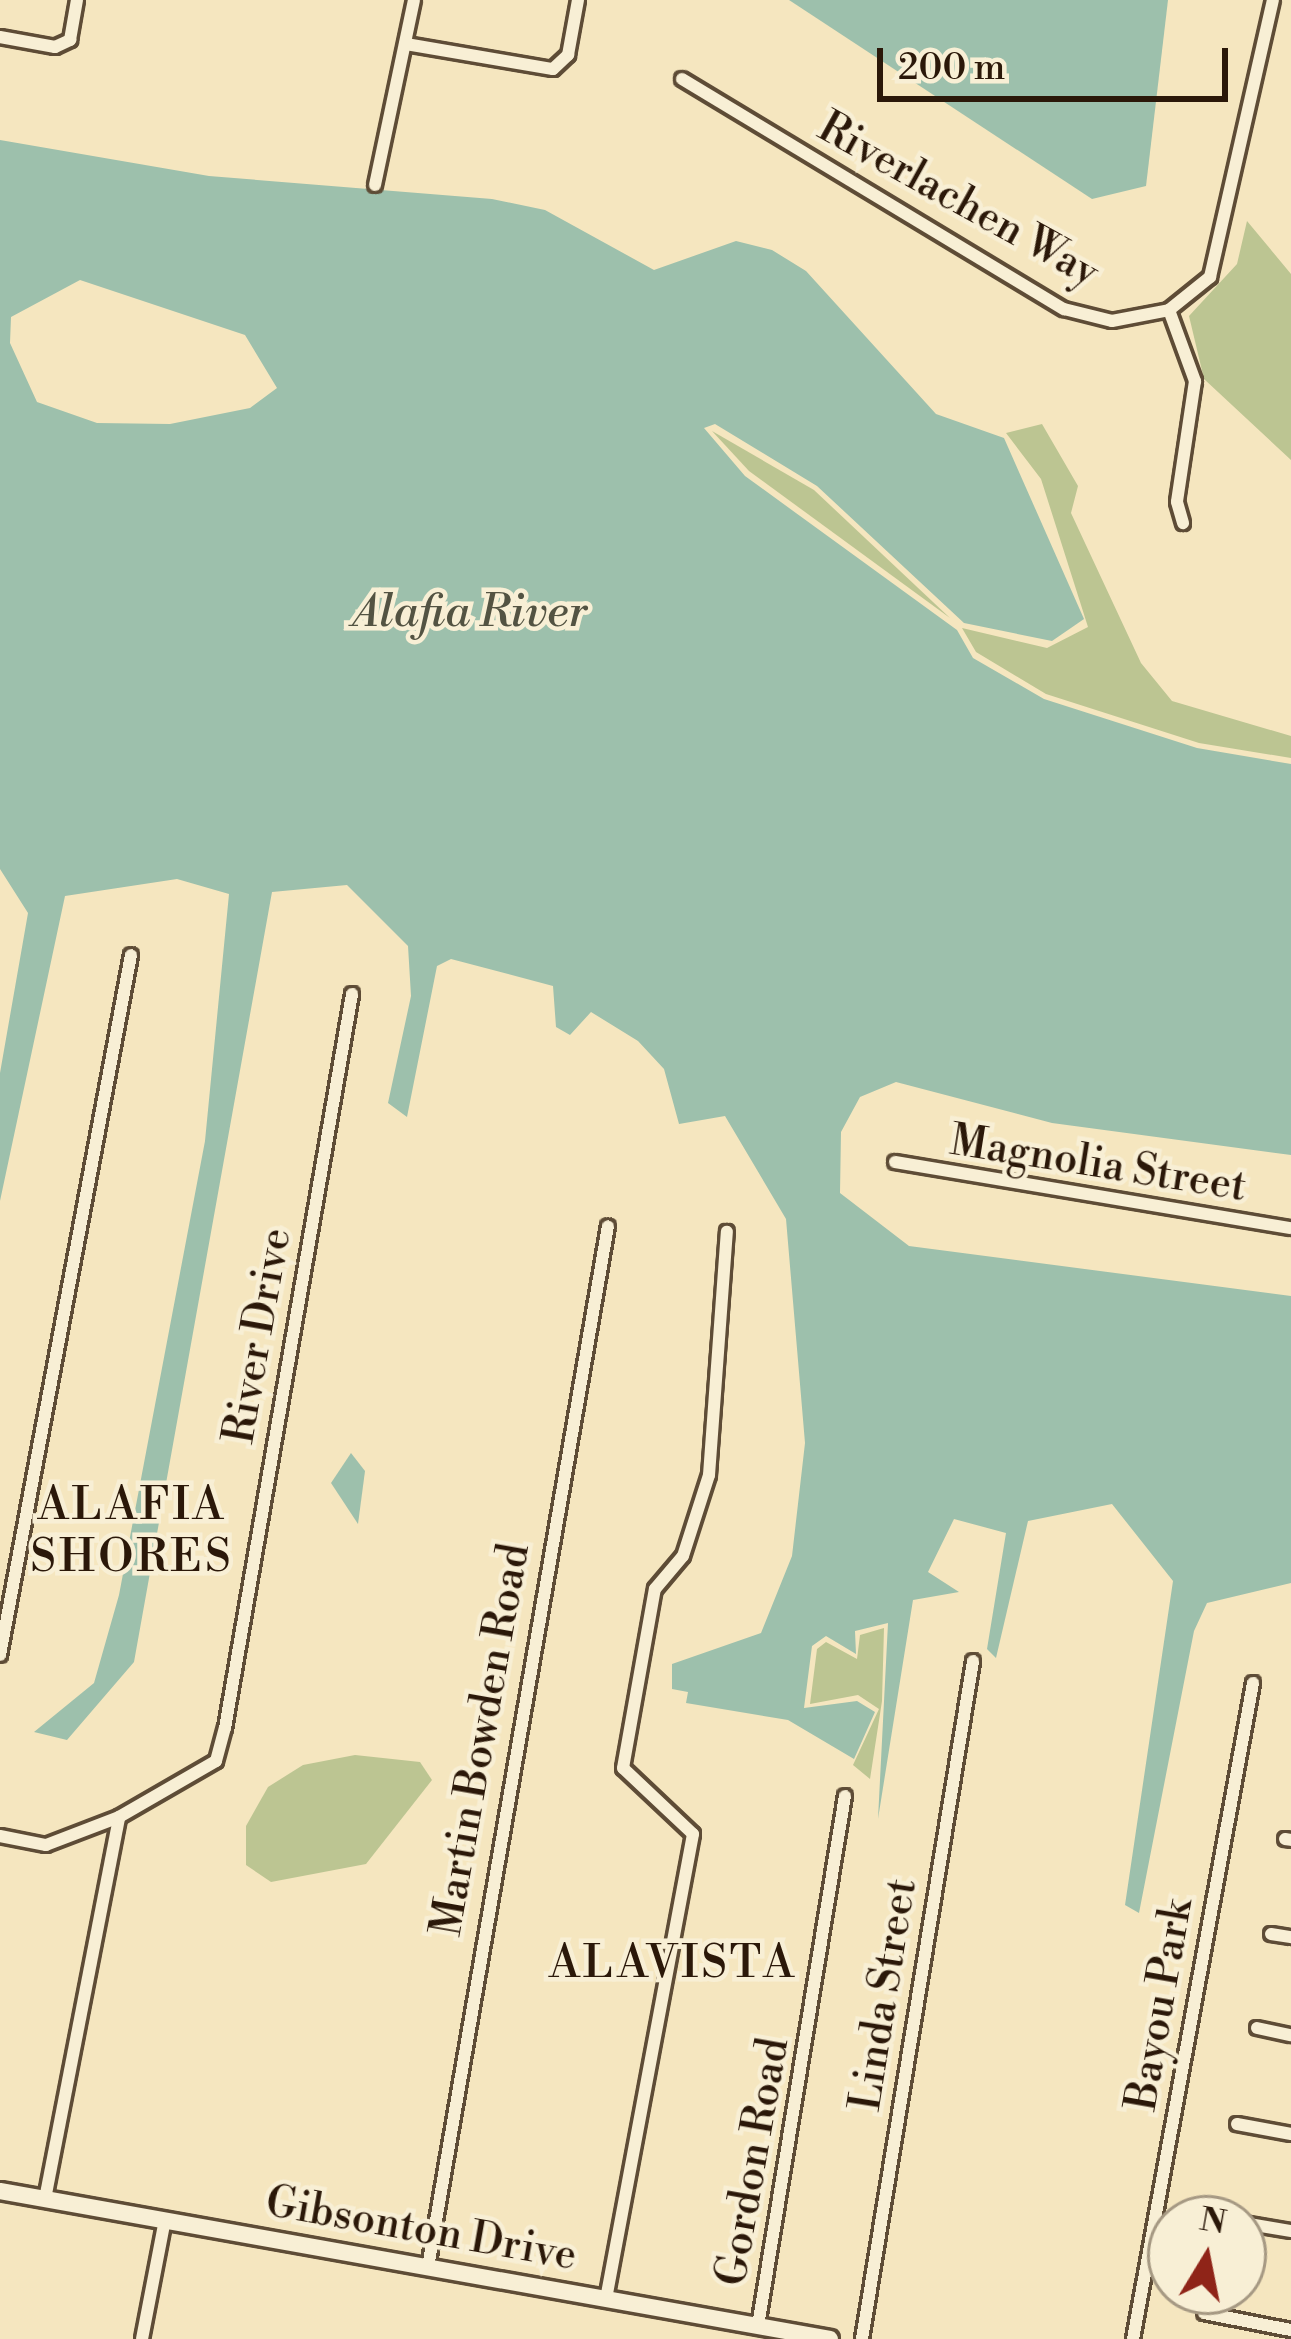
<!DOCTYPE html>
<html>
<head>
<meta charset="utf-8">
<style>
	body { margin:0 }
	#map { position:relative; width:1291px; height:2339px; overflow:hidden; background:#f5e6bf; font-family:"Libre Bodoni",serif }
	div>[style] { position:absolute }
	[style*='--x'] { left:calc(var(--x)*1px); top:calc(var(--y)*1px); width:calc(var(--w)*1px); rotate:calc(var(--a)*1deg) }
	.green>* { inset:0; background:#bcc592 }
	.water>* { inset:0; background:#9dc0ac }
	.roads { filter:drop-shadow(3px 0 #5e4c36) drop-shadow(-3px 0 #5e4c36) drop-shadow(0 3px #5e4c36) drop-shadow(0 -3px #5e4c36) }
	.street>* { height:12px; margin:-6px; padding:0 6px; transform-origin:6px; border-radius:6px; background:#f8efd5 }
	.secondary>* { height:16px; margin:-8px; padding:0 8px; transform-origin:8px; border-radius:8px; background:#f8efd5 }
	span { translate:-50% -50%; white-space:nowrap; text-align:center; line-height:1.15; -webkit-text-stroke:9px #f8efd5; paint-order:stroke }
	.street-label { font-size:42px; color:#2b1809 }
	.water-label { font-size:45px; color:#535342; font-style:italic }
	.neighbourhood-label { font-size:45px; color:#2b1809; letter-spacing:3px }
	.north { position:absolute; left:1147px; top:2195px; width:120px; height:120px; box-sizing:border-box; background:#f8efd5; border:3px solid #a69983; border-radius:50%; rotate:10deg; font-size:33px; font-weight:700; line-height:48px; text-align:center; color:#2b1809 }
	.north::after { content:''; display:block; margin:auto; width:42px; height:54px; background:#8f2418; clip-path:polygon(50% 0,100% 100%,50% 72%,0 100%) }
	.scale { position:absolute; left:877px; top:48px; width:351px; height:54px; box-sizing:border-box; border:6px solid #2b1809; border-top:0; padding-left:15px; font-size:36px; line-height:42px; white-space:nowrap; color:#2b1809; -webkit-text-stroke:9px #f8efd5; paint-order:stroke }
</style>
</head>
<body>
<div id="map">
	<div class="green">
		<div style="clip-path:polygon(1247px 221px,1291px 274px,1291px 460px,1204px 379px,1189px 316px,1237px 264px)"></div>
		<div style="clip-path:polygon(1042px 424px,1078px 486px,1071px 513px,1141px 663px,1172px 701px,1291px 736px,1291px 758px,1199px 743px,1046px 694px,976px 652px,962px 628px,1047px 648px,1088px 627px,1041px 479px,1006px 433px)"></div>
		<div style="clip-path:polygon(712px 431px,814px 490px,950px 618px,749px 471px)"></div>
		<div style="clip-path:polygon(884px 1628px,882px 1701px,870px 1779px,853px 1765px,879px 1709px,858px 1695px,810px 1704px,817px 1649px,826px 1642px,857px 1659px,860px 1635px)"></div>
		<div style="clip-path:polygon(355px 1755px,420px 1762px,432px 1780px,366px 1864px,271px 1882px,246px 1865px,246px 1826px,268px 1787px,303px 1765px)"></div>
	</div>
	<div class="water">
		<div style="clip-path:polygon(789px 0,1168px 0,1146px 186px,1092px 199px)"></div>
		<div style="clip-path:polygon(evenodd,0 140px,209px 176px,492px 199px,545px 210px,654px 270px,736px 241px,772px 250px,806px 271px,936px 414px,1004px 438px,1084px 619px,1052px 641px,964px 623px,817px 486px,715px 424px,704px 428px,745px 476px,957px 630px,973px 658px,1044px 699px,1197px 748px,1291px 764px,1291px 1155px,1052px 1123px,896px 1082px,860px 1097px,841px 1132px,840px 1193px,909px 1246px,1291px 1296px,1291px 1583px,1207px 1603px,1194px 1631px,1139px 1913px,1125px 1905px,1173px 1581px,1112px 1504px,1028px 1521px,996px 1658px,987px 1649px,1006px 1533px,954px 1519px,928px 1572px,959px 1592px,913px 1600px,878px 1819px,888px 1623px,855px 1631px,856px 1654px,826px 1636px,812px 1646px,804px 1708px,857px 1701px,875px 1712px,854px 1759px,788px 1720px,686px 1703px,688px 1692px,672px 1689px,672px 1664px,761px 1633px,792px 1556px,805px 1443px,786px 1219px,725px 1116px,679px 1124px,664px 1069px,638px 1041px,591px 1012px,570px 1035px,556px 1027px,553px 986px,451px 959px,437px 966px,407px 1117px,388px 1103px,411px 996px,408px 946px,347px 885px,272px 892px,134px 1662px,67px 1740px,34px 1732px,94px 1683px,119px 1595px,205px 1141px,229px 894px,177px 879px,65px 896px,0 1201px,0 1073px,28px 913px,0 869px,0 140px,80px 280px,245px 335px,277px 388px,250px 408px,170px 424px,97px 423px,37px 402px,10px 343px,11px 317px,80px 280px)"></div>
		<div style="clip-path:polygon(351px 1453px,365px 1471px,358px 1524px,331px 1483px)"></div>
	</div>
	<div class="roads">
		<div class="street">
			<div style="--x:0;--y:37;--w:56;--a:10.3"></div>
			<div style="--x:55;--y:47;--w:17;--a:-25"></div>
			<div style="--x:70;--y:40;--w:41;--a:-80.1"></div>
			<div style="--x:406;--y:44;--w:149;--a:9.7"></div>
			<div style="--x:553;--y:69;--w:21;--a:-43"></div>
			<div style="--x:568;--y:55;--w:56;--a:-79.7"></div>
			<div style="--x:682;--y:79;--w:446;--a:31.1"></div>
			<div style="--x:1064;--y:309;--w:49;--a:14"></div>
			<div style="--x:1112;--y:321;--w:58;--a:-10.9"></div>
			<div style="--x:1169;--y:310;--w:53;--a:-38.8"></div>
			<div style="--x:1210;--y:277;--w:284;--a:-77.2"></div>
			<div style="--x:375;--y:185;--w:189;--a:-78.1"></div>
			<div style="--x:1169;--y:310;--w:76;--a:69.9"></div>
			<div style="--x:1195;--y:381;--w:122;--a:98.5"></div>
			<div style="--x:1177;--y:502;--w:22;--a:74"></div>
			<div style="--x:895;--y:1162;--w:401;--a:9.5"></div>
			<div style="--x:0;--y:1655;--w:712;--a:-79.4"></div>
			<div style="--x:0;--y:1836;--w:47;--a:11.1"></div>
			<div style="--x:46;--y:1845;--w:78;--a:-21"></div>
			<div style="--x:1285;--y:1839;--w:6;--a:9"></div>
			<div style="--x:1271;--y:1934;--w:20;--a:9"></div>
			<div style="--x:1257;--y:2028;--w:35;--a:12"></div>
			<div style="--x:1237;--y:2124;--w:55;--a:10.5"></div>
			<div style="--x:45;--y:2199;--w:389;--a:-79"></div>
			<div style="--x:119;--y:1817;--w:112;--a:-30"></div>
			<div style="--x:216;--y:1761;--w:34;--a:-75"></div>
			<div style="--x:225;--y:1728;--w:745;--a:-80.18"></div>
			<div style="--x:1243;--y:2223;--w:49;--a:9.5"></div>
			<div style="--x:428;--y:2267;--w:1056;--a:-80.19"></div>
			<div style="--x:606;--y:2299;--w:473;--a:-79.4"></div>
			<div style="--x:693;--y:1834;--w:96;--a:-136.7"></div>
			<div style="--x:623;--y:1768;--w:182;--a:-79.9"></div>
			<div style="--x:655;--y:1589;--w:43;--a:-49.7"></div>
			<div style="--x:683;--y:1556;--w:85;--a:-72.2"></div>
			<div style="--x:709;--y:1475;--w:244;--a:-85.8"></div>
			<div style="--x:1204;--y:2313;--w:89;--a:11.1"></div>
			<div style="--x:758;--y:2326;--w:537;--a:-80.68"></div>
			<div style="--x:142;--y:2339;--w:121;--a:-79.1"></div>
			<div style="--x:862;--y:2339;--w:687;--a:-80.7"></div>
			<div style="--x:1133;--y:2339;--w:667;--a:-79.63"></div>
		</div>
		<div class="secondary">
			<div style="--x:0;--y:2191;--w:843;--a:10.11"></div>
		</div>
	</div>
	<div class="street-label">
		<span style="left:958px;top:201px;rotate:29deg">Riverlachen Way</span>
		<span style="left:1098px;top:1165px;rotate:9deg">Magnolia Street</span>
		<span style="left:259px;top:1336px;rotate:-80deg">River Drive</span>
		<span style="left:482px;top:1740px;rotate:-80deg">Martin Bowden Road</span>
		<span style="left:885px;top:1995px;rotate:-81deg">Linda Street</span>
		<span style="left:1161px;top:2005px;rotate:-80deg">Bayou Park</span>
		<span style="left:754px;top:2162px;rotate:-80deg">Gordon Road</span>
		<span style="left:421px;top:2230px;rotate:10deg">Gibsonton Drive</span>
	</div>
	<div class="water-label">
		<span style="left:470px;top:613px">Alafia River</span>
	</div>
	<div class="neighbourhood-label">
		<span style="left:132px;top:1532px">ALAFIA<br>SHORES</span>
		<span style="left:673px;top:1964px">ALAVISTA</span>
	</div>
	<div class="north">N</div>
	<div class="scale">200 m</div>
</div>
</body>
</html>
